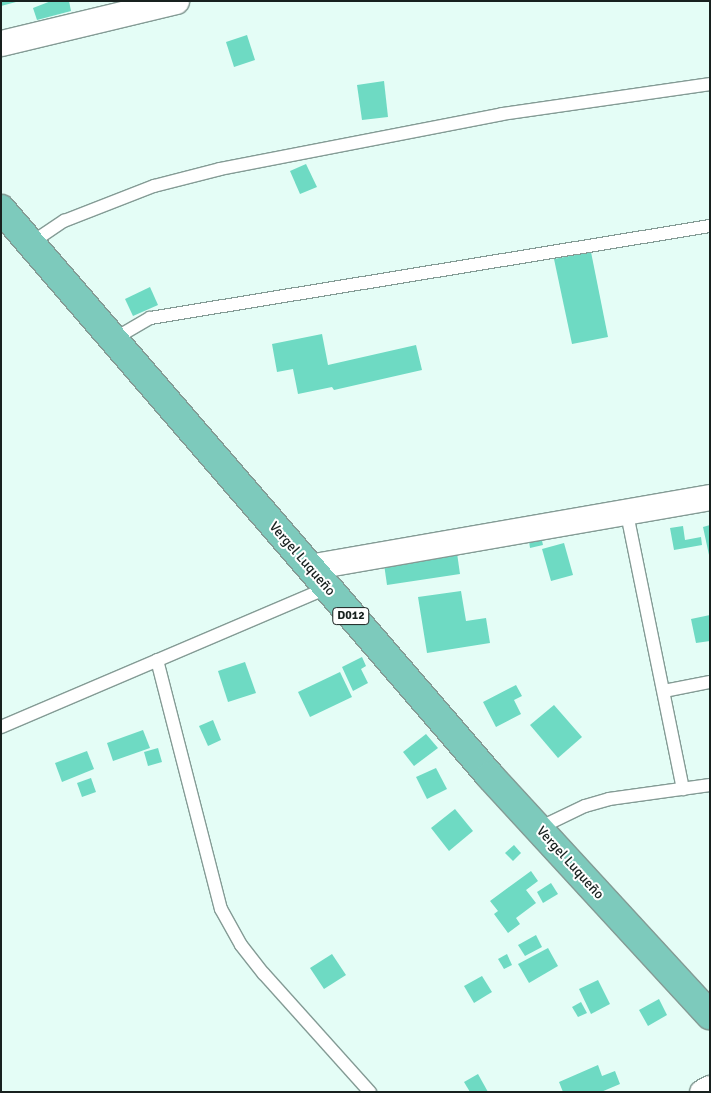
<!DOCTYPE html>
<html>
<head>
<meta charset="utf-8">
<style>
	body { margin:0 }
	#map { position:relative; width:711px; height:1093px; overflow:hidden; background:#e4fdf6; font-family:Signika,sans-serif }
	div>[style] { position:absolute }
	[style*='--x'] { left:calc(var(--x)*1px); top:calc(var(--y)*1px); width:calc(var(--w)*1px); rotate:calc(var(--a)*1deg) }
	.building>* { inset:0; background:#6edac3 }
	.roads { filter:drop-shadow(1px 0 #849b95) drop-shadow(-1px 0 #849b95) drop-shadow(0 1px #849b95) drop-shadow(0 -1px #849b95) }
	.service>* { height:12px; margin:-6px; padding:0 6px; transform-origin:6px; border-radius:6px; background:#fff }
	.minor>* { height:25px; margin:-12.5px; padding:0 12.5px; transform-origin:12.5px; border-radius:12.5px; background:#fff }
	.primary>* { height:28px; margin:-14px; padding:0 14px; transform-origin:14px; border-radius:14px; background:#7dcabc }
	span { translate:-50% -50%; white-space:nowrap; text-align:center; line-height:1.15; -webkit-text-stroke:4px #fff; paint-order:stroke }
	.shield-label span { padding:1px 4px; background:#fff; border:1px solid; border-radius:4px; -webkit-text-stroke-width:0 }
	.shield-label { font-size:12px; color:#18211f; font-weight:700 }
	.street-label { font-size:14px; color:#18211f }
	.frame { position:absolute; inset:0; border:2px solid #18211f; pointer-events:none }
</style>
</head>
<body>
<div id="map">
	<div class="building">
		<div style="clip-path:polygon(1px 1px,16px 1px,16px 2px,1px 6px)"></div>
		<div style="clip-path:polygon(51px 1px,69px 1px,71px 11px,37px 20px,33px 8px)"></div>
		<div style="clip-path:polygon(247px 35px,255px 60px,234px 67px,226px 42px)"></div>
		<div style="clip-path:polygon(384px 81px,388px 117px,362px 120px,357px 85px)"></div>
		<div style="clip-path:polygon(306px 164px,317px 187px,300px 194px,290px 171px)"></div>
		<div style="clip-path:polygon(591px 252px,608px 337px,572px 344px,554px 259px)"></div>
		<div style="clip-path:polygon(150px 287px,158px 305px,133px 316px,125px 299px)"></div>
		<div style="clip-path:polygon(322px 334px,328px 365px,416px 345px,422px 370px,334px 390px,332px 387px,298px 394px,293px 369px,277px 372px,272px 344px)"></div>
		<div style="clip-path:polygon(710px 525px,710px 554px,709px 555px,703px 527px)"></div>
		<div style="clip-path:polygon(683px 526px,685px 540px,701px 537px,702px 545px,674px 550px,670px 528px)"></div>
		<div style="clip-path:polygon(540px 532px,543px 545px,530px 548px,528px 534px)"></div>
		<div style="clip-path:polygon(564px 543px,573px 575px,551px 581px,542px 549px)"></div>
		<div style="clip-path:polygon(456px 546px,460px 574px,387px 585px,383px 557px)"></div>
		<div style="clip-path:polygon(461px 591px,466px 621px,486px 618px,490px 643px,427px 653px,418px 597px)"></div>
		<div style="clip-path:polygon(710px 615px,710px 641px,696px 643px,691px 619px)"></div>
		<div style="clip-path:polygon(362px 657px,366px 666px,361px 669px,368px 683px,353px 691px,342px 667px)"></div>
		<div style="clip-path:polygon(245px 662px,256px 693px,228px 702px,218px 671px)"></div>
		<div style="clip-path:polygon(340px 672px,352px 697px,310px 717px,298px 692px)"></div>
		<div style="clip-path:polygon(516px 685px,522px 696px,514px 700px,521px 714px,496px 727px,483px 702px)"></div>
		<div style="clip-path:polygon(554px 705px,582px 737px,558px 758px,530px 725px)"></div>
		<div style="clip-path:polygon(213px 720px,221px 740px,208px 746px,199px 726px)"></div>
		<div style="clip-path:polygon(143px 730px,150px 748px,113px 761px,107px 743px)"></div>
		<div style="clip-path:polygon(426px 734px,438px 748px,414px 766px,403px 752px)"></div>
		<div style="clip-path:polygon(158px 748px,162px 762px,148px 766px,144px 752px)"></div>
		<div style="clip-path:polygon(87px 751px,94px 769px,62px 782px,55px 763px)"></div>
		<div style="clip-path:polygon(436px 768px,447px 789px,427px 799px,416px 777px)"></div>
		<div style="clip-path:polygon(91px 778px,96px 792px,82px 797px,77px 783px)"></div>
		<div style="clip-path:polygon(455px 809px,473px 831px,449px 851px,431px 828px)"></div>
		<div style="clip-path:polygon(514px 845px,521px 853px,513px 861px,505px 853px)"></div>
		<div style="clip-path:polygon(531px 871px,538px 881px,526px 890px,536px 903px,516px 918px,520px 924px,508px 933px,494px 914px,498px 911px,490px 901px)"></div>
		<div style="clip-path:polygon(551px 883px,558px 894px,543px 903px,537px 892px)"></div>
		<div style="clip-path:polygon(536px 935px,542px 947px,525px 956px,518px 945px)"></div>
		<div style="clip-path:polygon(548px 948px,558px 966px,529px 983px,518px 964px)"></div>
		<div style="clip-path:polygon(332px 954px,346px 975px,324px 989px,310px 968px)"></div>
		<div style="clip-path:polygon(507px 954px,512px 965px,504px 969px,498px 959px)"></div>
		<div style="clip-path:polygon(482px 976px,492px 992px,474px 1003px,464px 986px)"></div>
		<div style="clip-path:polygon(598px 980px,610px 1004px,591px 1014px,579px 989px)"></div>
		<div style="clip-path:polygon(659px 999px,667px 1015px,648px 1026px,639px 1010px)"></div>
		<div style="clip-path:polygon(581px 1002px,587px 1013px,578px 1017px,572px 1007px)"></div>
		<div style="clip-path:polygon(598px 1065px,602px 1076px,615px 1071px,620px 1084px,601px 1092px,563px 1092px,559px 1082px)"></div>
		<div style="clip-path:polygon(478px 1074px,488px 1092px,470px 1092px,464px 1082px)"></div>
	</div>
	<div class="roads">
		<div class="service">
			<div style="--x:31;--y:243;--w:40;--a:-34"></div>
			<div style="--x:64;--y:221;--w:97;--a:-21.3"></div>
			<div style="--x:154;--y:186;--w:68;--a:-14.4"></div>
			<div style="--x:220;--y:169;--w:287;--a:-11"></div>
			<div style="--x:502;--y:114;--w:210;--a:-8.2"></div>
			<div style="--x:114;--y:339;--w:42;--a:-30.3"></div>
			<div style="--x:150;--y:318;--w:568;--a:-9.33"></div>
			<div style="--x:626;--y:509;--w:286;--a:78.5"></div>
			<div style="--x:157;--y:660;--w:257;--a:75.6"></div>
			<div style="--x:221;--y:909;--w:41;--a:60.9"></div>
			<div style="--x:241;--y:945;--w:37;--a:52"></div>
			<div style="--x:264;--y:974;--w:159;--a:48.1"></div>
			<div style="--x:664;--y:691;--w:47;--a:-11.1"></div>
			<div style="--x:1;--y:727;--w:354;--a:-23.1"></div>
			<div style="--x:539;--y:828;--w:51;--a:-25.6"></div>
			<div style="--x:585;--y:806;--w:25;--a:-16"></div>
			<div style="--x:609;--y:799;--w:102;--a:-7.9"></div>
		</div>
		<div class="minor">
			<div style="--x:1;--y:43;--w:180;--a:-13.5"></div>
			<div style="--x:309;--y:567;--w:407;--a:-9.9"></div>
			<div style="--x:702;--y:1092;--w:9;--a:-27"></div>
		</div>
		<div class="primary">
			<div style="--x:1;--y:209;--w:749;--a:49.22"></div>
			<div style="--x:490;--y:776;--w:325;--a:47.4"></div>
		</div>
	</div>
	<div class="shield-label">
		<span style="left:351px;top:616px">D012</span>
	</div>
	<div class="street-label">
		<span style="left:302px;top:559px;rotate:49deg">Vergel Luqueño</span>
		<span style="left:570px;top:863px;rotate:48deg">Vergel Luqueño</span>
	</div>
	<div class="frame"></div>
</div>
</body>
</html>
